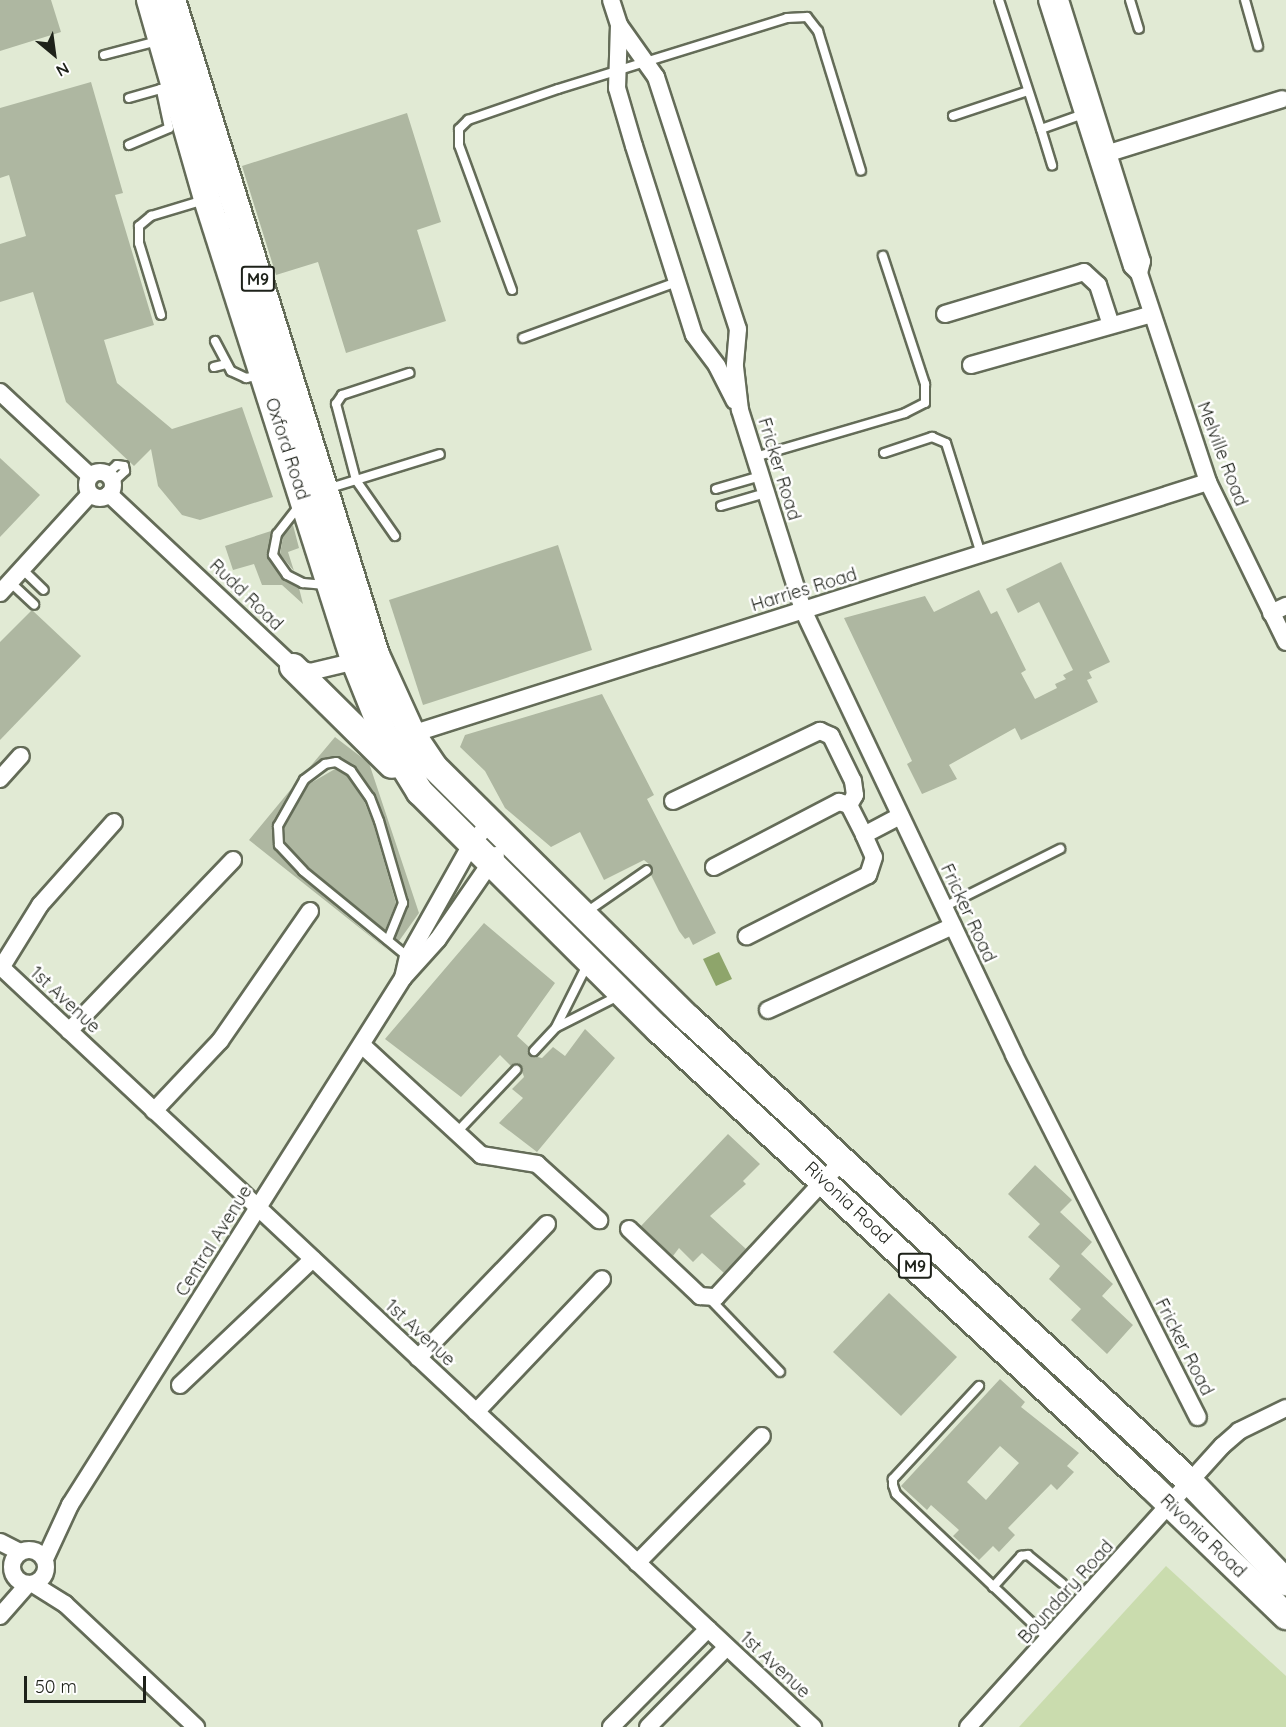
<!DOCTYPE html>
<html>
<head>
<meta charset="utf-8">
<style>
	body { margin:0 }
	#map { position:relative; width:1286px; height:1727px; overflow:hidden; background:#e1ead4; font-family:Quicksand,sans-serif }
	div>[style] { position:absolute }
	[style*='--x'] { left:calc(var(--x)*1px); top:calc(var(--y)*1px); width:calc(var(--w)*1px); rotate:calc(var(--a)*1deg) }
	.green>* { inset:0; background:#cadcae }
	.water>* { inset:0; background:#8ea56b }
	.building>* { inset:0; background:#aeb7a1 }
	.roads { filter:drop-shadow(2px 0 #646c58) drop-shadow(-2px 0 #646c58) drop-shadow(0 2px #646c58) drop-shadow(0 -2px #646c58) }
	.lane>* { height:8px; margin:-4px; padding:0 4px; transform-origin:4px; border-radius:4px; background:#fff }
	.street>* { height:16px; margin:-8px; padding:0 8px; transform-origin:8px; border-radius:8px; background:#fff }
	.street>.ring { margin:-8px; padding:0; box-sizing:content-box; background:none; border:16px solid #fff; border-radius:50% }
	.primary>* { height:26px; margin:-13px; padding:0 13px; transform-origin:13px; border-radius:13px; background:#fff }
	span { translate:-50% -50%; white-space:nowrap; text-align:center; line-height:1.15; -webkit-text-stroke:5px #fff; paint-order:stroke }
	.shield-label span { padding:2px 4px; background:#fff; border:2px solid; border-radius:4px; -webkit-text-stroke-width:0 }
	.shield-label { font-size:16px; color:#1e221a; font-weight:700 }
	.street-label { font-size:18px; color:#1e221a }
	.north { position:absolute; left:24px; top:24px; width:60px; height:60px; -webkit-text-stroke:4px #fff; paint-order:stroke; rotate:151deg; font-size:16px; font-weight:700; line-height:24px; text-align:center; color:#1e221a }
	.north::after { content:''; display:block; margin:auto; width:21px; height:27px; background:#1e221a; clip-path:polygon(50% 0,100% 100%,50% 72%,0 100%) }
	.scale { position:absolute; left:24px; top:1676px; width:122px; height:27px; box-sizing:border-box; border:3px solid #1e221a; border-top:0; padding-left:8px; font-size:18px; line-height:21px; white-space:nowrap; color:#1e221a; -webkit-text-stroke:4px #fff; paint-order:stroke }
</style>
</head>
<body>
<div id="map">
	<div class="green">
		<div style="clip-path:polygon(1166px 1566px,1286px 1676px,1286px 1727px,1019px 1727px)"></div>
	</div>
	<div class="water">
		<div style="clip-path:polygon(719px 952px,732px 979px,716px 986px,703px 959px)"></div>
	</div>
	<div class="building">
		<div style="clip-path:polygon(0 0,51px 0,61px 32px,0 51px)"></div>
		<div style="clip-path:polygon(91px 82px,123px 193px,115px 195px,154px 325px,104px 340px,117px 383px,172px 429px,242px 407px,273px 497px,200px 520px,182px 515px,158px 486px,151px 449px,134px 466px,66px 402px,33px 292px,0 302px,0 244px,26px 236px,9px 175px,0 178px,0 108px)"></div>
		<div style="clip-path:polygon(407px 113px,441px 222px,417px 230px,446px 321px,346px 353px,318px 262px,276px 275px,242px 166px)"></div>
		<div style="clip-path:polygon(0 458px,40px 495px,0 537px)"></div>
		<div style="clip-path:polygon(293px 525px,299px 548px,288px 552px,294px 571px,280px 554px,283px 537px)"></div>
		<div style="clip-path:polygon(271px 531px,268px 558px,282px 579px,299px 588px,303px 604px,282px 585px,262px 585px,254px 564px,233px 570px,225px 546px)"></div>
		<div style="clip-path:polygon(558px 545px,592px 650px,423px 705px,389px 600px)"></div>
		<div style="clip-path:polygon(1061px 562px,1110px 662px,1089px 672px,1092px 678px,1087px 680px,1098px 702px,1021px 740px,1015px 728px,949px 765px,957px 779px,922px 794px,907px 764px,912px 761px,844px 618px,925px 596px,934px 612px,979px 590px,991px 614px,997px 611px,1026px 670px,1021px 673px,1035px 699px,1057px 688px,1055px 684px,1066px 679px,1063px 675px,1073px 670px,1039px 602px,1018px 613px,1006px 589px)"></div>
		<div style="clip-path:polygon(32px 610px,81px 656px,0 740px,0 642px)"></div>
		<div style="clip-path:polygon(602px 694px,654px 795px,647px 799px,716px 933px,693px 945px,689px 937px,685px 939px,679px 931px,651px 875px,650px 865px,644px 860px,604px 880px,580px 832px,551px 847px,505px 808px,485px 771px,460px 747px,465px 735px)"></div>
		<div style="clip-path:polygon(335px 737px,369px 763px,419px 913px,399px 941px,395px 939px,409px 901px,376px 795px,356px 767px,339px 757px,323px 758px,309px 768px)"></div>
		<div style="clip-path:polygon(335px 769px,347px 776px,364px 801px,373px 823px,396px 903px,385px 930px,307px 866px,285px 842px,284px 828px,309px 784px)"></div>
		<div style="clip-path:polygon(292px 788px,272px 823px,274px 849px,299px 876px,390px 952px,249px 840px)"></div>
		<div style="clip-path:polygon(484px 923px,555px 983px,517px 1036px,529px 1047px,529px 1055px,542px 1058px,553px 1047px,565px 1056px,585px 1029px,615px 1058px,537px 1152px,499px 1123px,523px 1098px,512px 1089px,524px 1077px,520px 1065px,511px 1066px,500px 1055px,461px 1097px,385px 1039px)"></div>
		<div style="clip-path:polygon(728px 1134px,760px 1164px,743px 1181px,746px 1184px,710px 1216px,746px 1249px,724px 1273px,702px 1253px,693px 1262px,679px 1248px,673px 1256px,641px 1226px)"></div>
		<div style="clip-path:polygon(1035px 1165px,1072px 1200px,1060px 1212px,1092px 1242px,1081px 1254px,1113px 1284px,1102px 1296px,1133px 1325px,1107px 1354px,1071px 1320px,1081px 1309px,1049px 1279px,1060px 1266px,1028px 1237px,1040px 1224px,1008px 1194px)"></div>
		<div style="clip-path:polygon(889px 1293px,957px 1357px,901px 1416px,833px 1352px)"></div>
		<div style="clip-path:polygon(evenodd,1000px 1379px,1025px 1402px,1021px 1407px,1079px 1453px,1067px 1466px,1074px 1472px,1057px 1490px,1051px 1484px,1008px 1528px,1015px 1535px,999px 1552px,993px 1546px,979px 1560px,953px 1536px,959px 1530px,931px 1505px,927px 1510px,901px 1486px,1000px 1379px,1000px 1446px,1019px 1463px,986px 1500px,967px 1482px,1000px 1446px)"></div>
	</div>
	<div class="roads">
		<div class="lane">
			<div style="--x:999;--y:0;--w:136;--a:72"></div>
			<div style="--x:1041;--y:129;--w:48;--a:-19.6"></div>
			<div style="--x:1130;--y:0;--w:30;--a:73"></div>
			<div style="--x:1245;--y:0;--w:48;--a:74.2"></div>
			<div style="--x:104;--y:55;--w:56;--a:-14.5"></div>
			<div style="--x:129;--y:98;--w:37;--a:-16"></div>
			<div style="--x:953;--y:116;--w:79;--a:-18.4"></div>
			<div style="--x:1041;--y:129;--w:38;--a:73"></div>
			<div style="--x:129;--y:145;--w:43;--a:-23"></div>
			<div style="--x:169;--y:128;--w:40;--a:-102"></div>
			<div style="--x:512;--y:290;--w:154;--a:-110.1"></div>
			<div style="--x:459;--y:145;--w:16;--a:-90"></div>
			<div style="--x:459;--y:129;--w:13;--a:-45"></div>
			<div style="--x:468;--y:120;--w:95;--a:-19"></div>
			<div style="--x:558;--y:89;--w:240;--a:-17.2"></div>
			<div style="--x:787;--y:18;--w:20;--a:-3"></div>
			<div style="--x:807;--y:17;--w:18;--a:52"></div>
			<div style="--x:818;--y:31;--w:146;--a:72.9"></div>
			<div style="--x:161;--y:315;--w:75;--a:-107"></div>
			<div style="--x:139;--y:243;--w:17;--a:-90"></div>
			<div style="--x:139;--y:226;--w:16;--a:-40"></div>
			<div style="--x:151;--y:216;--w:55;--a:-16.8"></div>
			<div style="--x:523;--y:338;--w:164;--a:-20"></div>
			<div style="--x:215;--y:341;--w:34;--a:62"></div>
			<div style="--x:231;--y:371;--w:17;--a:25"></div>
			<div style="--x:246;--y:378;--w:15;--a:-11"></div>
			<div style="--x:214;--y:367;--w:12;--a:-14"></div>
			<div style="--x:884;--y:453;--w:51;--a:-18.4"></div>
			<div style="--x:932;--y:437;--w:15;--a:23"></div>
			<div style="--x:946;--y:443;--w:116;--a:72.5"></div>
			<div style="--x:755;--y:457;--w:156;--a:-16.3"></div>
			<div style="--x:905;--y:413;--w:22;--a:-27"></div>
			<div style="--x:925;--y:403;--w:19;--a:-90"></div>
			<div style="--x:925;--y:384;--w:135;--a:-108.2"></div>
			<div style="--x:107;--y:474;--w:13;--a:-42"></div>
			<div style="--x:117;--y:465;--w:7;--a:8"></div>
			<div style="--x:124;--y:466;--w:5;--a:79"></div>
			<div style="--x:125;--y:471;--w:18;--a:137"></div>
			<div style="--x:327;--y:489;--w:118;--a:-17.2"></div>
			<div style="--x:716;--y:489;--w:47;--a:-16.1"></div>
			<div style="--x:299;--y:506;--w:36;--a:128"></div>
			<div style="--x:277;--y:534;--w:21;--a:101"></div>
			<div style="--x:273;--y:555;--w:24;--a:55"></div>
			<div style="--x:287;--y:575;--w:18;--a:27"></div>
			<div style="--x:303;--y:583;--w:25;--a:5"></div>
			<div style="--x:721;--y:506;--w:47;--a:-16.1"></div>
			<div style="--x:395;--y:536;--w:68;--a:-124.9"></div>
			<div style="--x:356;--y:480;--w:79;--a:-104.7"></div>
			<div style="--x:336;--y:404;--w:11;--a:-56"></div>
			<div style="--x:342;--y:395;--w:71;--a:-18.2"></div>
			<div style="--x:22;--y:569;--w:30;--a:44"></div>
			<div style="--x:10;--y:582;--w:33;--a:43"></div>
			<div style="--x:944;--y:907;--w:130;--a:-26.6"></div>
			<div style="--x:585;--y:913;--w:75;--a:-34.7"></div>
			<div style="--x:388;--y:940;--w:40;--a:-68"></div>
			<div style="--x:403;--y:903;--w:85;--a:-106.3"></div>
			<div style="--x:379;--y:821;--w:25;--a:-111"></div>
			<div style="--x:370;--y:798;--w:33;--a:-125"></div>
			<div style="--x:351;--y:771;--w:17;--a:-149"></div>
			<div style="--x:336;--y:762;--w:11;--a:170"></div>
			<div style="--x:325;--y:764;--w:26;--a:143"></div>
			<div style="--x:304;--y:780;--w:53;--a:119.5"></div>
			<div style="--x:278;--y:826;--w:19;--a:87"></div>
			<div style="--x:279;--y:845;--w:35;--a:47"></div>
			<div style="--x:303;--y:871;--w:136;--a:39.3"></div>
			<div style="--x:557;--y:1027;--w:71;--a:-26.9"></div>
			<div style="--x:534;--y:1051;--w:33;--a:-47"></div>
			<div style="--x:556;--y:1027;--w:72;--a:-63.4"></div>
			<div style="--x:457;--y:1132;--w:86;--a:-46.4"></div>
			<div style="--x:710;--y:1299;--w:101;--a:46.2"></div>
			<div style="--x:979;--y:1386;--w:127;--a:132.8"></div>
			<div style="--x:893;--y:1479;--w:6;--a:90"></div>
			<div style="--x:893;--y:1485;--w:9;--a:72"></div>
			<div style="--x:896;--y:1494;--w:211;--a:43.5"></div>
			<div style="--x:993;--y:1587;--w:42;--a:-47.9"></div>
			<div style="--x:1021;--y:1556;--w:7;--a:-8"></div>
			<div style="--x:1028;--y:1555;--w:44;--a:39.5"></div>
		</div>
		<div class="street">
			<div style="--x:611;--y:0;--w:26;--a:72"></div>
			<div style="--x:619;--y:25;--w:64;--a:54.6"></div>
			<div style="--x:656;--y:77;--w:265;--a:72"></div>
			<div style="--x:738;--y:329;--w:38;--a:95"></div>
			<div style="--x:735;--y:367;--w:43;--a:83.4"></div>
			<div style="--x:740;--y:410;--w:210;--a:72.5"></div>
			<div style="--x:803;--y:610;--w:492;--a:64.6"></div>
			<div style="--x:1014;--y:1055;--w:406;--a:63.1"></div>
			<div style="--x:1047;--y:0;--w:279;--a:72.3"></div>
			<div style="--x:1132;--y:266;--w:10;--a:45"></div>
			<div style="--x:1139;--y:273;--w:220;--a:71.7"></div>
			<div style="--x:1208;--y:482;--w:178;--a:64"></div>
			<div style="--x:1060;--y:0;--w:274;--a:72.6"></div>
			<div style="--x:1142;--y:261;--w:12;--a:104"></div>
			<div style="--x:619;--y:25;--w:63;--a:91.8"></div>
			<div style="--x:617;--y:88;--w:60;--a:73.7"></div>
			<div style="--x:634;--y:146;--w:198;--a:72.4"></div>
			<div style="--x:694;--y:335;--w:39;--a:53"></div>
			<div style="--x:717;--y:366;--w:39;--a:63"></div>
			<div style="--x:1109;--y:153;--w:181;--a:-17.3"></div>
			<div style="--x:945;--y:314;--w:145;--a:-16.8"></div>
			<div style="--x:1084;--y:272;--w:19;--a:43"></div>
			<div style="--x:1098;--y:285;--w:42;--a:72"></div>
			<div style="--x:971;--y:365;--w:188;--a:-15.7"></div>
			<div style="--x:0;--y:392;--w:123;--a:43"></div>
			<div class="ring" style="left:87px;top:472px;width:10px;height:10px"></div>
			<div style="--x:109;--y:494;--w:253;--a:43.2"></div>
			<div style="--x:293;--y:667;--w:18;--a:16"></div>
			<div style="--x:310;--y:672;--w:56;--a:-13.5"></div>
			<div style="--x:0;--y:593;--w:134;--a:-47.7"></div>
			<div style="--x:1271;--y:613;--w:17;--a:-25"></div>
			<div style="--x:412;--y:734;--w:835;--a:-17.57"></div>
			<div style="--x:0;--y:779;--w:31;--a:-48"></div>
			<div style="--x:673;--y:801;--w:163;--a:-25.5"></div>
			<div style="--x:820;--y:731;--w:12;--a:24"></div>
			<div style="--x:831;--y:736;--w:50;--a:63.9"></div>
			<div style="--x:853;--y:781;--w:14;--a:82"></div>
			<div style="--x:855;--y:795;--w:12;--a:121"></div>
			<div style="--x:864;--y:835;--w:41;--a:-27.8"></div>
			<div style="--x:714;--y:867;--w:141;--a:-27.5"></div>
			<div style="--x:839;--y:802;--w:10;--a:17"></div>
			<div style="--x:849;--y:805;--w:34;--a:63"></div>
			<div style="--x:864;--y:835;--w:24;--a:66"></div>
			<div style="--x:874;--y:857;--w:19;--a:108"></div>
			<div style="--x:868;--y:875;--w:136;--a:153.2"></div>
			<div style="--x:0;--y:966;--w:1114;--a:43.11"></div>
			<div style="--x:1;--y:968;--w:74;--a:-58.2"></div>
			<div style="--x:40;--y:905;--w:111;--a:-48.3"></div>
			<div style="--x:403;--y:978;--w:22;--a:-77"></div>
			<div style="--x:408;--y:957;--w:131;--a:-60.7"></div>
			<div style="--x:472;--y:843;--w:29;--a:-49"></div>
			<div style="--x:768;--y:1010;--w:203;--a:-24.4"></div>
			<div style="--x:69;--y:1031;--w:237;--a:-46.2"></div>
			<div style="--x:363;--y:1046;--w:161;--a:42.7"></div>
			<div style="--x:481;--y:1155;--w:57;--a:9.1"></div>
			<div style="--x:537;--y:1164;--w:84;--a:42.1"></div>
			<div style="--x:154;--y:1111;--w:96;--a:-46.7"></div>
			<div style="--x:220;--y:1041;--w:158;--a:-55.3"></div>
			<div style="--x:629;--y:1229;--w:98;--a:43.3"></div>
			<div style="--x:700;--y:1296;--w:16;--a:4"></div>
			<div style="--x:716;--y:1297;--w:187;--a:-47.2"></div>
			<div style="--x:418;--y:1358;--w:186;--a:-46.1"></div>
			<div style="--x:180;--y:1385;--w:183;--a:-43.5"></div>
			<div style="--x:476;--y:1412;--w:183;--a:-46.5"></div>
			<div style="--x:0;--y:1542;--w:22;--a:27"></div>
			<div class="ring" style="left:12px;top:1550px;width:18px;height:18px"></div>
			<div style="--x:45;--y:1559;--w:60;--a:-65.2"></div>
			<div style="--x:70;--y:1505;--w:623;--a:-57.71"></div>
			<div style="--x:403;--y:978;--w:52;--a:-48.1"></div>
			<div style="--x:438;--y:939;--w:102;--a:-55.4"></div>
			<div style="--x:637;--y:1563;--w:178;--a:-45.5"></div>
			<div style="--x:33;--y:1584;--w:38;--a:32"></div>
			<div style="--x:65;--y:1604;--w:180;--a:43.2"></div>
			<div style="--x:0;--y:1616;--w:43;--a:-48.8"></div>
			<div style="--x:611;--y:1727;--w:138;--a:-45.3"></div>
			<div style="--x:648;--y:1727;--w:112;--a:-45.4"></div>
			<div style="--x:968;--y:1727;--w:379;--a:-47.9"></div>
			<div style="--x:1222;--y:1446;--w:23;--a:-41"></div>
			<div style="--x:1239;--y:1431;--w:52;--a:-26.1"></div>
		</div>
		<div class="primary">
			<div style="--x:150;--y:0;--w:207;--a:74"></div>
			<div style="--x:207;--y:199;--w:486;--a:72.3"></div>
			<div style="--x:355;--y:662;--w:78;--a:68.1"></div>
			<div style="--x:384;--y:734;--w:68;--a:58.2"></div>
			<div style="--x:420;--y:792;--w:336;--a:44.9"></div>
			<div style="--x:658;--y:1029;--w:671;--a:42.83"></div>
			<div style="--x:1150;--y:1485;--w:189;--a:43.9"></div>
			<div style="--x:172;--y:0;--w:686;--a:72.7"></div>
			<div style="--x:376;--y:655;--w:87;--a:65.5"></div>
			<div style="--x:412;--y:734;--w:40;--a:56"></div>
			<div style="--x:434;--y:767;--w:359;--a:44.7"></div>
			<div style="--x:689;--y:1019;--w:682;--a:42.74"></div>
			<div style="--x:1190;--y:1482;--w:139;--a:46.2"></div>
			<div style="--x:293;--y:667;--w:139;--a:44.7"></div>
		</div>
	</div>
	<div class="shield-label">
		<span style="left:258px;top:279px">M9</span>
		<span style="left:915px;top:1266px">M9</span>
	</div>
	<div class="street-label">
		<span style="left:287px;top:449px;rotate:72deg">Oxford Road</span>
		<span style="left:1222px;top:454px;rotate:69deg">Melville Road</span>
		<span style="left:779px;top:469px;rotate:73deg">Fricker Road</span>
		<span style="left:804px;top:590px;rotate:-17deg">Harries Road</span>
		<span style="left:246px;top:595px;rotate:44deg">Rudd Road</span>
		<span style="left:968px;top:913px;rotate:65deg">Fricker Road</span>
		<span style="left:65px;top:1000px;rotate:43deg">1st Avenue</span>
		<span style="left:848px;top:1203px;rotate:43deg">Rivonia Road</span>
		<span style="left:214px;top:1241px;rotate:-58deg">Central Avenue</span>
		<span style="left:420px;top:1333px;rotate:43deg">1st Avenue</span>
		<span style="left:1184px;top:1347px;rotate:63deg">Fricker Road</span>
		<span style="left:1203px;top:1536px;rotate:44deg">Rivonia Road</span>
		<span style="left:1066px;top:1592px;rotate:-48deg">Boundary Road</span>
		<span style="left:775px;top:1665px;rotate:43deg">1st Avenue</span>
	</div>
	<div class="north">N</div>
	<div class="scale">50 m</div>
</div>
</body>
</html>
